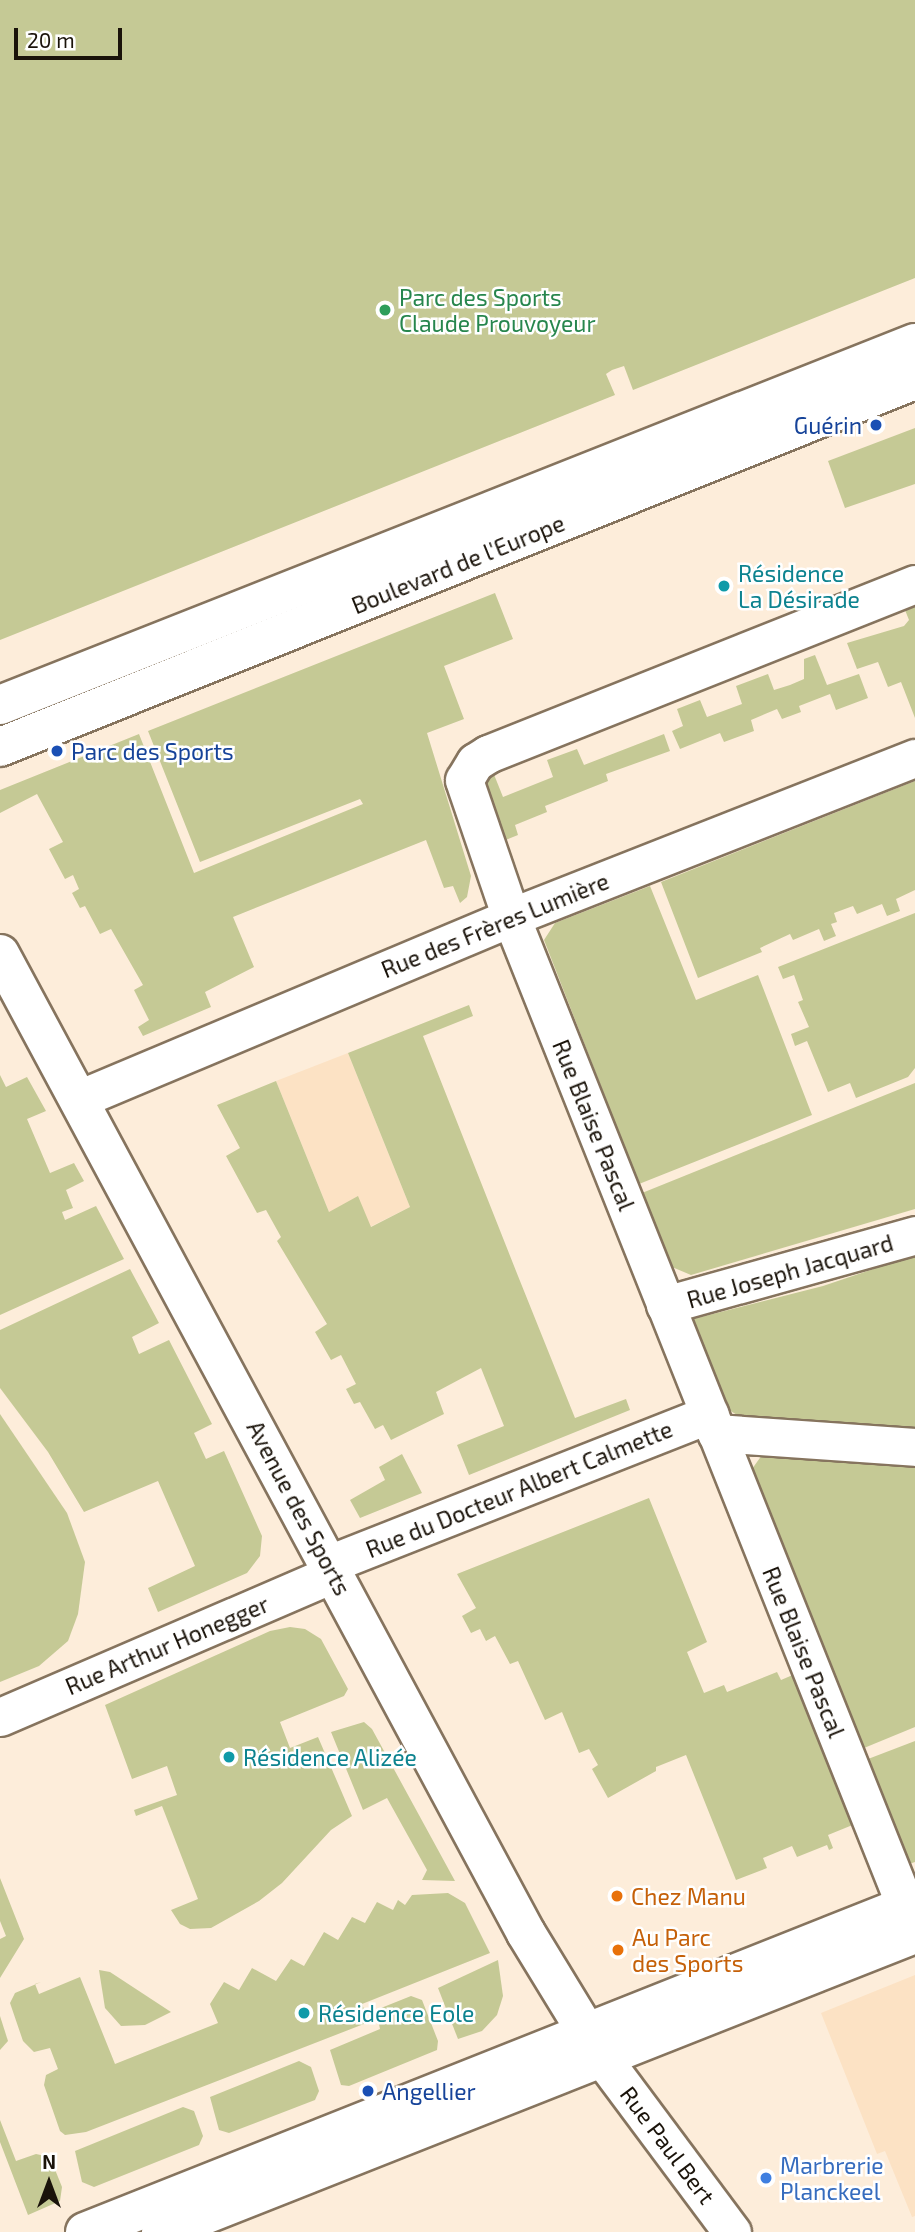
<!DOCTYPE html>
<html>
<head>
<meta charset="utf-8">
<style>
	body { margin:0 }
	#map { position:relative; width:915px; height:2232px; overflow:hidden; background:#fdedda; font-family:"Exo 2",sans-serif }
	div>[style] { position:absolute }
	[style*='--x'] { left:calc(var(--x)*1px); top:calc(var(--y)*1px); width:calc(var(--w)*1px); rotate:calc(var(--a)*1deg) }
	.built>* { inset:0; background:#fce2c4 }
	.green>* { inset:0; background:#c5c995 }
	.roads { filter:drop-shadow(2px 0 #86745e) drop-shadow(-2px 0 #86745e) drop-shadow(0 2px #86745e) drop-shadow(0 -2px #86745e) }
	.street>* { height:37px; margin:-18.5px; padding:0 18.5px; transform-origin:18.5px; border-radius:18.5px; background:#fff }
	.secondary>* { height:38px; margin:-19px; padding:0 19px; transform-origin:19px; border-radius:19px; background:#fff }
	.dots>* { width:19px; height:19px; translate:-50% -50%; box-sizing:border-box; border:4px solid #fff; border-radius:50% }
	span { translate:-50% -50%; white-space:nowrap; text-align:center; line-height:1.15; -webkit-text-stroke:5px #fff; paint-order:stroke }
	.leisure-label { font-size:23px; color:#27864d }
	.left { translate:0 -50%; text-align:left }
	.transit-label { font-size:23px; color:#164399 }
	.right { translate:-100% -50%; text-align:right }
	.street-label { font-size:23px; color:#1a130a }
	.culture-label { font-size:23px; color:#0d838f }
	.food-label { font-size:23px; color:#c56008 }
	.shop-label { font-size:23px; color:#366cbe }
	.north { position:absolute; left:14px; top:2148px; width:70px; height:70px; -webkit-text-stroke:5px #fff; paint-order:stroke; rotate:0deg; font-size:19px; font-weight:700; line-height:28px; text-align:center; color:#1a130a }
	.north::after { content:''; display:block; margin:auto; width:24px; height:32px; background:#1a130a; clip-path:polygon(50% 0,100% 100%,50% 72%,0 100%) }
	.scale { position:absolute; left:14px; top:28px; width:108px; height:32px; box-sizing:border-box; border:4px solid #1a130a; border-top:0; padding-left:9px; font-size:21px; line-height:24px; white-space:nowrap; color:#1a130a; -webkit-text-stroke:5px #fff; paint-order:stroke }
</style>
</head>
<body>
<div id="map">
	<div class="built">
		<div style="clip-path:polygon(348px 1053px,410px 1207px,370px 1227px,329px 1212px,276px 1081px)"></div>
		<div style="clip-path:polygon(915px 1975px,915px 2216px,912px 2217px,885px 2151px,877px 2154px,821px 2013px)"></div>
	</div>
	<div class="green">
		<div style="clip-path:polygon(0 0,915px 0,915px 278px,633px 390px,624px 366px,612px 370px,606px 374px,615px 395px,0 640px)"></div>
		<div style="clip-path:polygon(915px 428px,915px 484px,845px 508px,828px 461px)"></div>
		<div style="clip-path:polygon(495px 593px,513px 639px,444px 666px,464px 719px,427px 733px,471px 876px,467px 897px,460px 903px,453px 886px,444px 888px,426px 840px,233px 917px,254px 967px,205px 992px,211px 1007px,143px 1036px,138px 1027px,149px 1020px,134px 990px,143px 985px,111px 929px,100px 934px,85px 906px,80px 908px,72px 893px,79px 889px,73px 875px,65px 879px,49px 849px,63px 842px,37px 794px,0 813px,0 790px,139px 734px,194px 873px,363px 804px,360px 799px,200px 862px,148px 731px)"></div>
		<div style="clip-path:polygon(915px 600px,915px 718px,901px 682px,888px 687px,878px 662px,857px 669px,847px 643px,904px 626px,909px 620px,903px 605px)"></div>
		<div style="clip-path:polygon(815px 655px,827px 685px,859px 674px,868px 698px,836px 710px,830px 694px,799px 706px,801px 712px,782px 719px,777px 709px,751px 720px,754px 731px,724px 742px,720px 733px,680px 749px,672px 731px,683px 726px,677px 709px,700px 700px,707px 717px,742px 704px,736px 686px,768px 674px,774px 690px,790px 685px,804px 679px,804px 659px)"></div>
		<div style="clip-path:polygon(664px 734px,670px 751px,606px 774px,608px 781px,545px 806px,547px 812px,515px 825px,518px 835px,503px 841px,482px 790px,491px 767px,503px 797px,553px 777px,547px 760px,577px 749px,584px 765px)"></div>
		<div style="clip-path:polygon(915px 781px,915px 890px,896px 899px,900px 911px,887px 916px,882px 904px,857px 914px,853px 906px,834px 913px,837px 922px,831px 924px,836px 936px,824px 941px,819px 929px,793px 940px,790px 934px,760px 948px,762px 952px,698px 978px,661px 882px)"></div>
		<div style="clip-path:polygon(650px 886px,696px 1000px,758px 975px,812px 1115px,639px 1184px,544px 940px,555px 923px)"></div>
		<div style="clip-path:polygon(915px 913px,915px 1068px,908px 1077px,856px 1098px,850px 1083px,828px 1092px,807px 1041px,795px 1046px,791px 1034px,809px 1027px,798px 1002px,803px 1000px,794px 975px,783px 979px,778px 967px)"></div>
		<div style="clip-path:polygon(469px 1005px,473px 1016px,423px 1036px,518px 1276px,575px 1418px,626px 1399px,630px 1410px,469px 1475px,457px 1445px,504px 1426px,481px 1368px,436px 1392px,444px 1414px,391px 1440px,383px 1425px,375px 1429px,360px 1402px,354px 1404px,346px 1389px,356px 1384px,341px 1355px,331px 1360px,315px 1332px,327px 1324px,277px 1241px,281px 1237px,266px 1210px,257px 1213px,226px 1156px,240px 1148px,217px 1105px,276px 1081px,329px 1212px,358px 1196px,371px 1227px,410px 1207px,348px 1053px)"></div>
		<div style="clip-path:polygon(0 1075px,6px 1087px,27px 1077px,46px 1111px,27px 1119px,50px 1173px,74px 1163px,84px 1181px,66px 1190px,73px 1208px,62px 1212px,65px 1220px,96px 1206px,124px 1259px,0 1315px)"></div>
		<div style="clip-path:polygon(915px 1083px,915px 1209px,691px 1275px,672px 1267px,642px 1193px)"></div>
		<div style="clip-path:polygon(915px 1255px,915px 1431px,742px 1418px,729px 1410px,693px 1319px,823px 1286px)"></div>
		<div style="clip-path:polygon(130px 1269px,159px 1323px,132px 1337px,139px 1354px,169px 1340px,212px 1424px,194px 1433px,206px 1459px,224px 1451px,262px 1536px,260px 1556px,247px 1573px,158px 1612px,148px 1588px,195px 1566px,158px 1481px,84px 1512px,48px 1452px,0 1388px,0 1330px)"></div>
		<div style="clip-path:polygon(0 1414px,67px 1513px,85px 1562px,78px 1614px,68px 1641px,39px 1666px,0 1682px)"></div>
		<div style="clip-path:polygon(402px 1454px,422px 1493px,360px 1518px,350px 1500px,385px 1480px,379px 1467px)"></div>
		<div style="clip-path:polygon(762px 1455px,915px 1467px,915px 1727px,864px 1748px,752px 1469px)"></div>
		<div style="clip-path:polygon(649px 1498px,707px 1642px,687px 1652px,704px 1693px,724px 1685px,727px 1692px,777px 1672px,781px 1680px,795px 1674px,855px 1824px,828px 1835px,833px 1848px,829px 1850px,827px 1845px,797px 1857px,792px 1846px,763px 1858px,767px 1868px,736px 1880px,686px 1755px,656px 1767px,656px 1771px,608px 1798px,592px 1769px,598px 1765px,589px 1749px,579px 1753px,562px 1712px,545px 1720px,518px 1661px,510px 1664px,495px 1636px,486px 1641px,480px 1629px,471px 1633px,462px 1616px,476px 1608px,457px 1574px)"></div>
		<div style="clip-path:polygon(290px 1627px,305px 1629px,321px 1639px,348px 1689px,344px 1696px,280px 1722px,290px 1748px,318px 1737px,352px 1816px,331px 1830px,282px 1883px,259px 1901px,211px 1928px,190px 1929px,180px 1924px,171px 1910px,198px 1899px,162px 1806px,136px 1816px,134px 1810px,177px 1795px,167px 1766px,132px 1779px,105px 1705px,270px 1631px)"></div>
		<div style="clip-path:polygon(364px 1722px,372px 1729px,455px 1881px,422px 1880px,427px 1870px,387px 1798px,363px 1810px,331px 1732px)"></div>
		<div style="clip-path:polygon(915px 1741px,915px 1862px,909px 1864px,868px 1759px)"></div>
		<div style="clip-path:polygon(0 1878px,24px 1939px,0 1978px,0 1939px,6px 1936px,0 1921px)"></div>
		<div style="clip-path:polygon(448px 1893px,465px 1903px,490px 1953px,362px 2004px,369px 2022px,86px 2132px,65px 2135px,60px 2131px,44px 2085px,46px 2075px,58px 2069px,50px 2048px,34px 2052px,23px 2041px,10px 2003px,15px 1993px,41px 1982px,35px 1984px,39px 1994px,80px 1977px,115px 2064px,218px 2023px,210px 2004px,224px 1982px,239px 1990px,252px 1968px,276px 1981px,291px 1959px,304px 1966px,324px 1932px,338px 1940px,352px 1917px,365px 1923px,377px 1902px,393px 1910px,398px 1900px,405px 1905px,412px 1895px)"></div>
		<div style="clip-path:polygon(498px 1960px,503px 1996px,497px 2015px,482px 2031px,458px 2039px,438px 1988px)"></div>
		<div style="clip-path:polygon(99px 1970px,110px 1972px,171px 2012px,145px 2025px,121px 2026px,105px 2008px)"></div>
		<div style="clip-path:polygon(411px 1996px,422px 2000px,438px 2041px,437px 2050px,349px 2086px,341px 2085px,330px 2050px,380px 2029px,376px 2010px)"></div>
		<div style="clip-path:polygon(0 2016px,8px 2041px,0 2050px)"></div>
		<div style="clip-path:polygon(299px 2061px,311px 2067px,319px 2091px,315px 2100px,229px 2133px,219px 2130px,210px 2097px)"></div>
		<div style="clip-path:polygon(183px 2107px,194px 2111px,203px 2136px,199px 2145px,94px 2187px,82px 2182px,75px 2151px)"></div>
		<div style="clip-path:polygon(0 2120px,16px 2161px,36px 2154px,50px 2157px,62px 2187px,60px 2201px,28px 2215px,0 2142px)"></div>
	</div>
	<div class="roads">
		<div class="street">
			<div style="--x:915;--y:584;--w:460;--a:158.3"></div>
			<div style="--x:488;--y:754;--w:15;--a:148"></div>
			<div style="--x:475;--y:762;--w:21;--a:121"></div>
			<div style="--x:464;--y:780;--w:145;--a:71.1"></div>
			<div style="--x:511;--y:917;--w:1091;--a:68.26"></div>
			<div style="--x:79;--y:1099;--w:469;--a:-22.8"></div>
			<div style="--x:511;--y:917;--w:434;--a:-21.5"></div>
			<div style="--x:665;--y:1305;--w:260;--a:-15.6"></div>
			<div style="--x:716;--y:1433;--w:199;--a:4"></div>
			<div style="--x:329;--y:1564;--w:409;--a:-21.5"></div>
			<div style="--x:0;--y:1717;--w:364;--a:-23.3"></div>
			<div style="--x:603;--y:2059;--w:216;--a:53.3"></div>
		</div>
		<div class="secondary">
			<div style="--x:0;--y:705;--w:984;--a:-21.59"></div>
			<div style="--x:0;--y:747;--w:986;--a:-21.86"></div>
			<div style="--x:0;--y:954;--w:1111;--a:61.75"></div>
			<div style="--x:526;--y:1933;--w:148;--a:58.6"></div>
			<div style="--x:85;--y:2232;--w:893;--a:-21.68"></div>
			<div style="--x:161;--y:2232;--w:811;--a:-21.57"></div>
		</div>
	</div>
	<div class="dots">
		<div style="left:385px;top:310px;background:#2e9e5b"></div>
		<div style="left:876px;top:425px;background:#1a4fb4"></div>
		<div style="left:724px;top:586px;background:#0f9aa8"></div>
		<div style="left:57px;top:751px;background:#1a4fb4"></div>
		<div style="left:229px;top:1757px;background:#0f9aa8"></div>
		<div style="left:617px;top:1896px;background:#e8710a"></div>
		<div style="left:618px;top:1950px;background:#e8710a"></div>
		<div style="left:304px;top:2013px;background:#0f9aa8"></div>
		<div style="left:368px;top:2091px;background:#1a4fb4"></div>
		<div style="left:766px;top:2178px;background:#3f7fe0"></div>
	</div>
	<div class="leisure-label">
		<span class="left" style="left:399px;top:310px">Parc des Sports<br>Claude Prouvoyeur</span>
	</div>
	<div class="transit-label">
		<span class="right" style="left:862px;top:425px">Guérin</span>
		<span class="left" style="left:71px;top:751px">Parc des Sports</span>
		<span class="left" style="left:382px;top:2091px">Angellier</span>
	</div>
	<div class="street-label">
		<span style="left:458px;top:564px;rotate:-22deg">Boulevard de l'Europe</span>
		<span style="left:495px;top:925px;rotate:-22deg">Rue des Frères Lumière</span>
		<span style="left:594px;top:1125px;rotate:68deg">Rue Blaise Pascal</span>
		<span style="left:790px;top:1271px;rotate:-16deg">Rue Joseph Jacquard</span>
		<span style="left:519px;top:1489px;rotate:-22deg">Rue du Docteur Albert Calmette</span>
		<span style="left:299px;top:1508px;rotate:62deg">Avenue des Sports</span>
		<span style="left:167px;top:1645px;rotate:-23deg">Rue Arthur Honegger</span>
		<span style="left:804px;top:1652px;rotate:68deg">Rue Blaise Pascal</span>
		<span style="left:668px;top:2145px;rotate:53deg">Rue Paul Bert</span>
	</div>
	<div class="culture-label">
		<span class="left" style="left:738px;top:586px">Résidence<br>La Désirade</span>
		<span class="left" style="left:243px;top:1757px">Résidence Alizée</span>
		<span class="left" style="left:318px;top:2013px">Résidence Eole</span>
	</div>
	<div class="food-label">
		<span class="left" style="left:631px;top:1896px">Chez Manu</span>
		<span class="left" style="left:632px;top:1950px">Au Parc<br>des Sports</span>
	</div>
	<div class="shop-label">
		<span class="left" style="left:780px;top:2178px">Marbrerie<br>Planckeel</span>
	</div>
	<div class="north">N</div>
	<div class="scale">20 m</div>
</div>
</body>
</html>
